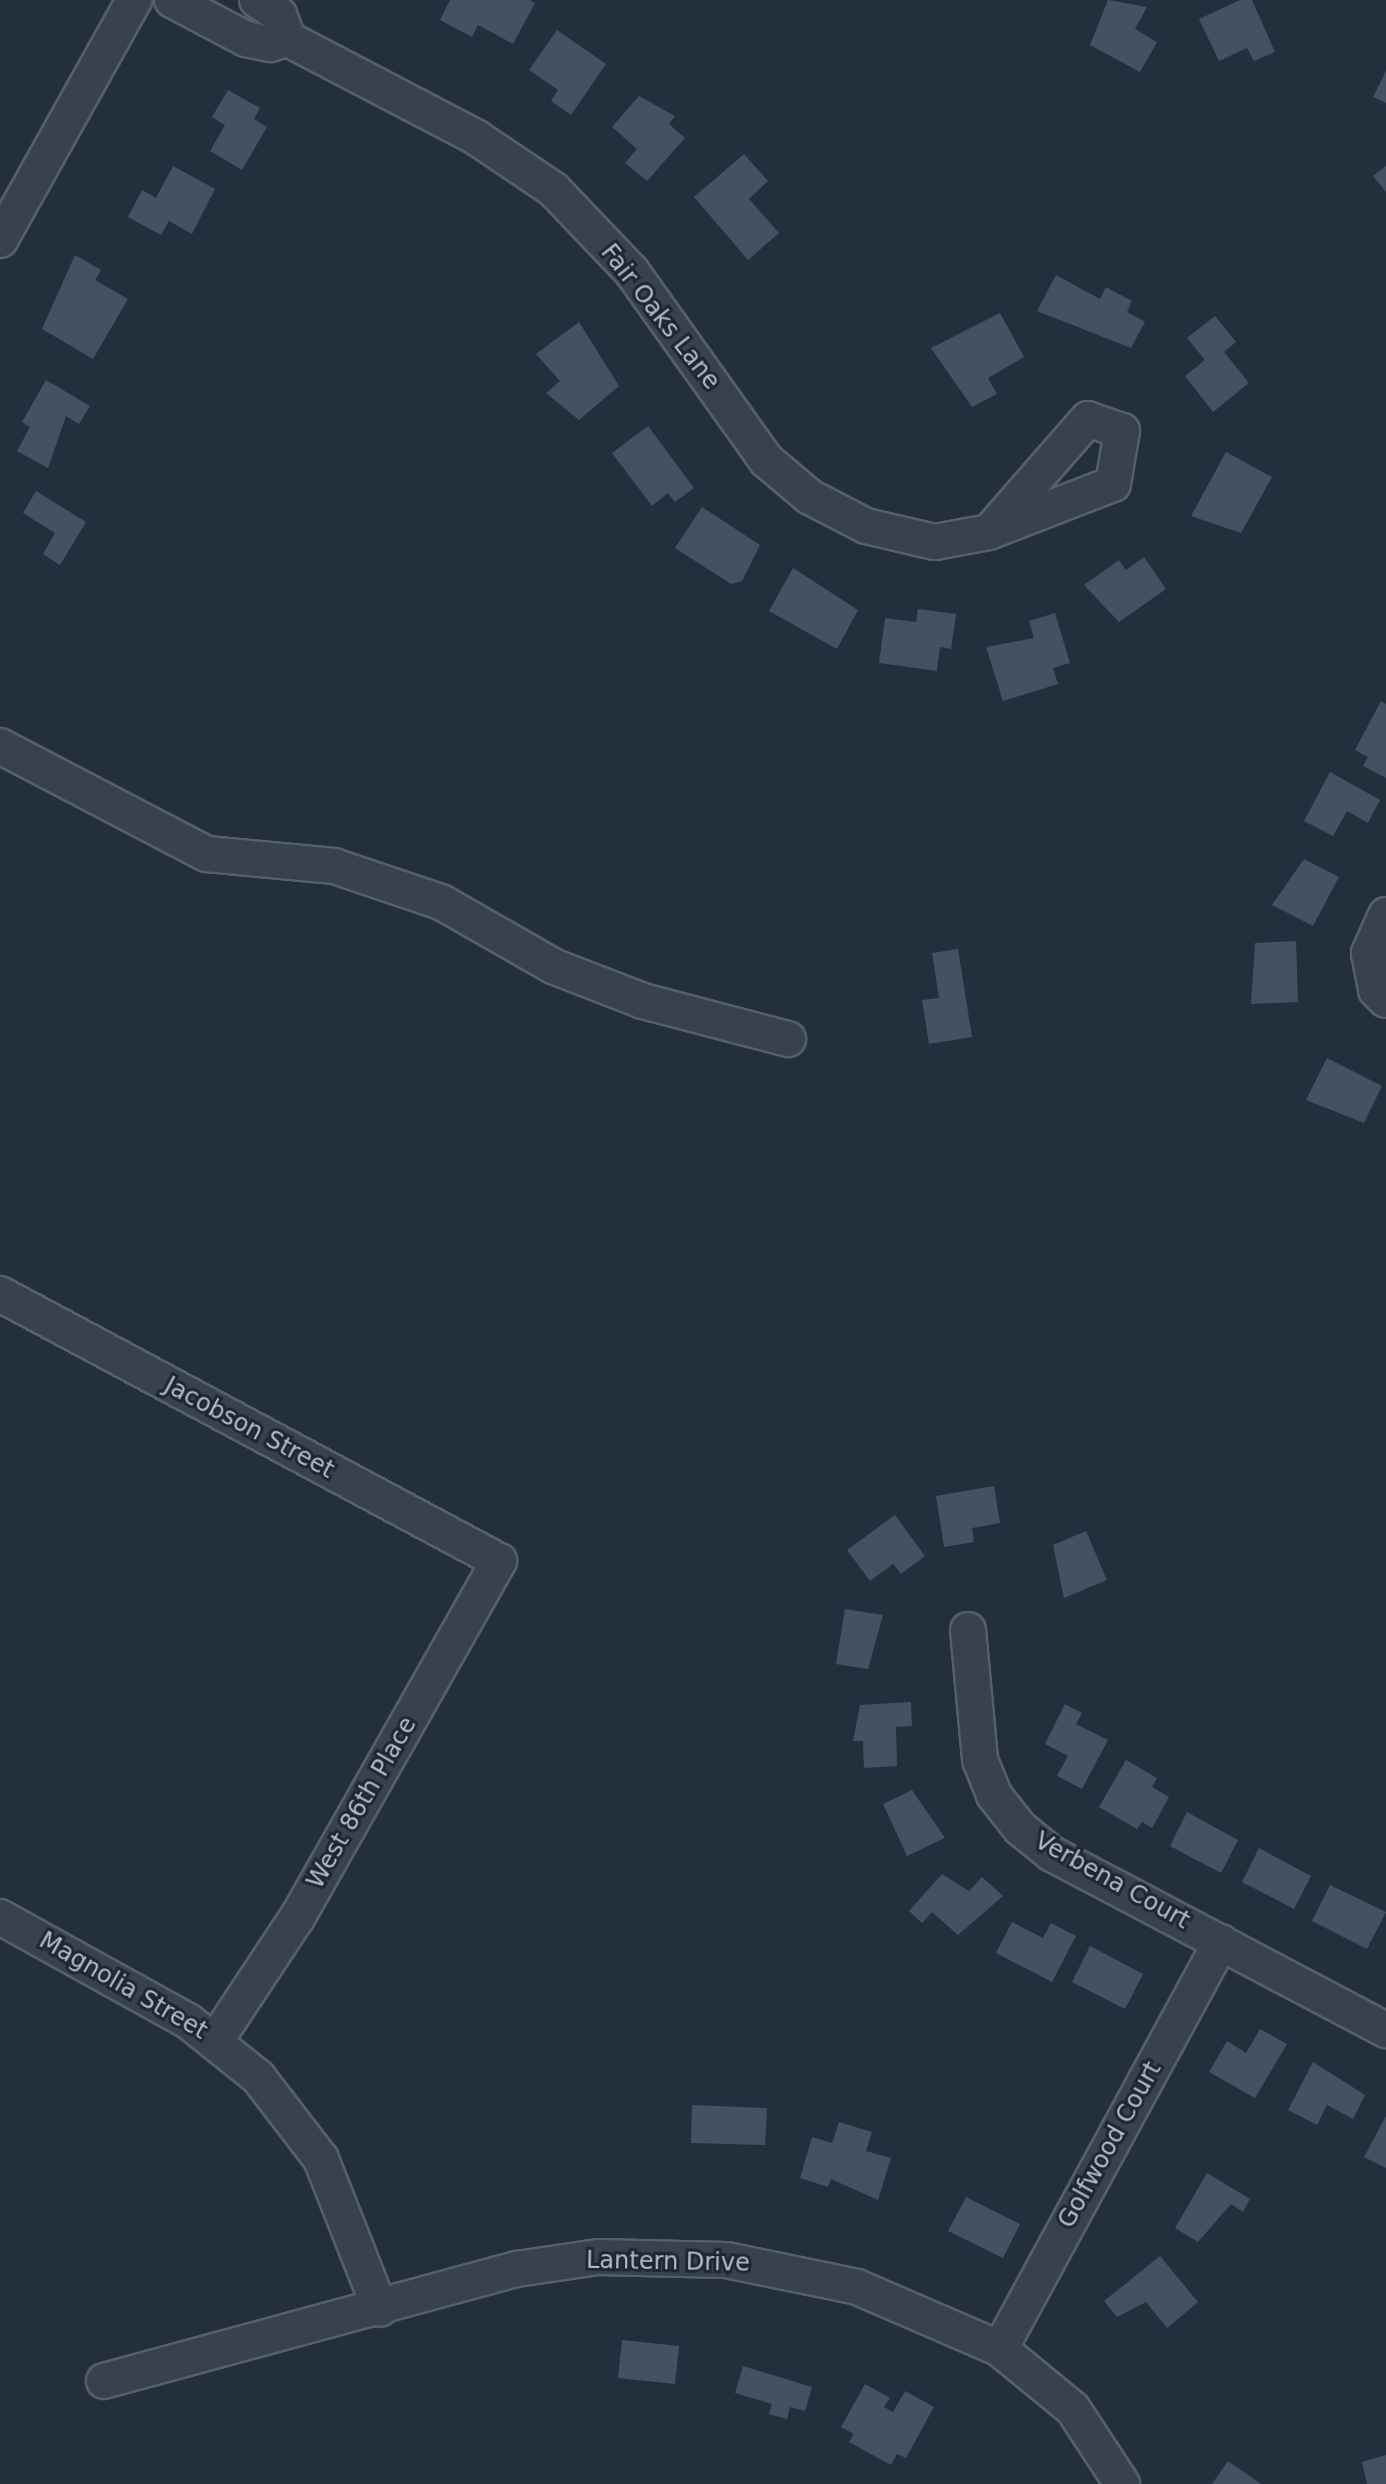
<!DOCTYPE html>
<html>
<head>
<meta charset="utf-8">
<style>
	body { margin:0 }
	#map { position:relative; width:1386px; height:2484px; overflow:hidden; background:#242f3e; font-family:"DejaVu Sans",sans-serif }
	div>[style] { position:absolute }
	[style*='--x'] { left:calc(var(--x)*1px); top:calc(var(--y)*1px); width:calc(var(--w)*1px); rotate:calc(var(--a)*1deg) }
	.building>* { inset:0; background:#455162 }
	.roads { filter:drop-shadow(2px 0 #565f6c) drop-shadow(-2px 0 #565f6c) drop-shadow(0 2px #565f6c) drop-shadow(0 -2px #565f6c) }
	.minor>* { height:34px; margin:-17px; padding:0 17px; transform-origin:17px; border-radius:17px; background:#38414e }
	span { translate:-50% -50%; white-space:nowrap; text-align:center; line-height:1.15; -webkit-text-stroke:6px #1d2633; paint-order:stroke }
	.street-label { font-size:24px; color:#b4bcc9 }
</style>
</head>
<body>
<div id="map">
	<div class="building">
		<div style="clip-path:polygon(450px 0,529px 0,535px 3px,513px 44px,478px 25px,472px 37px,440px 20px)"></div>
		<div style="clip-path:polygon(1108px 0,1147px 7px,1135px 29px,1157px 42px,1140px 72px,1090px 45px)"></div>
		<div style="clip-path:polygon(1240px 0,1252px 0,1275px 52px,1254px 61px,1247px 48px,1219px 61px,1199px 19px)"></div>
		<div style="clip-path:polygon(557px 30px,606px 64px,571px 115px,551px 101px,558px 90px,529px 70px)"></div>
		<div style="clip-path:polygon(1386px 71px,1386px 103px,1373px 97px)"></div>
		<div style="clip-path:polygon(228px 90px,260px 108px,254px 119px,267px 127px,242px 170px,210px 151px,225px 125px,212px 117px)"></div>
		<div style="clip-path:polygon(639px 96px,675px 116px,669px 124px,685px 138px,647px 181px,625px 163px,637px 149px,612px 127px)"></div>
		<div style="clip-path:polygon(744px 154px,768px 181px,749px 199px,779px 233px,748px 260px,694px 197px)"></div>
		<div style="clip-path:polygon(173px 166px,215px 189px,192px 234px,169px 221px,161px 235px,128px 217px,142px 190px,156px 198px)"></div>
		<div style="clip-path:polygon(1386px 166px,1386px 192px,1373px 176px)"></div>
		<div style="clip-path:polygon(75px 255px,101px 270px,95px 280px,128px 299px,93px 359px,42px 329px)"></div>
		<div style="clip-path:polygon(1056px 275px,1100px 299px,1106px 287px,1132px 301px,1127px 312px,1145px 322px,1131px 348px,1037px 311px)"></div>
		<div style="clip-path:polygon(1000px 313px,1024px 357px,988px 378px,997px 394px,972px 407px,931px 348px)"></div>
		<div style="clip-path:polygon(1215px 316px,1236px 342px,1224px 352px,1249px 383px,1213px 412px,1185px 376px,1205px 360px,1187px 338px)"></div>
		<div style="clip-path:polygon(579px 322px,619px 386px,579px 420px,546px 393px,560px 381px,536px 354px)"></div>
		<div style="clip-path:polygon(46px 380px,90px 406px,79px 424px,66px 416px,48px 468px,17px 451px,30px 427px,22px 422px)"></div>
		<div style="clip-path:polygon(648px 426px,694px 488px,675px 502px,668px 493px,652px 506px,612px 453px)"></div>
		<div style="clip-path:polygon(1226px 452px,1272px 477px,1241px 533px,1191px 516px)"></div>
		<div style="clip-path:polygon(36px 491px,86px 522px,60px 565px,43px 554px,55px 533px,23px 513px)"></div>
		<div style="clip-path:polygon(702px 507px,760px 545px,742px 581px,731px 584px,675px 548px)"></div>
		<div style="clip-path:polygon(1144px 557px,1166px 589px,1119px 622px,1084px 585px,1119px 560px,1126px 570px)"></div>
		<div style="clip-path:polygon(793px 568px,858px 610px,837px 649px,769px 611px)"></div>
		<div style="clip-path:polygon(918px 609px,956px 614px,951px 649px,940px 647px,937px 671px,879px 663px,885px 618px,916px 622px)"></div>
		<div style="clip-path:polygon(1055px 613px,1070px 663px,1053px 668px,1058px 684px,1003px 701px,986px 647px,1034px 638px,1029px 621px)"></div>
		<div style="clip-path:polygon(1381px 701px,1386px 704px,1386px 778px,1363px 766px,1368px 757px,1355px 750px)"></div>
		<div style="clip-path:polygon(1330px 772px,1380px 800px,1368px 823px,1347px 811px,1333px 836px,1304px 821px)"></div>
		<div style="clip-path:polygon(1304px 859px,1339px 877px,1313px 926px,1272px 905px)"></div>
		<div style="clip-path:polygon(1296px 941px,1298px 1002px,1251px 1004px,1255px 943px)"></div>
		<div style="clip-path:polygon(958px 949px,972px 1037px,929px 1044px,922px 1000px,939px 998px,932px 953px)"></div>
		<div style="clip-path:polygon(1327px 1058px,1382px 1086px,1364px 1123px,1306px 1100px)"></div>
		<div style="clip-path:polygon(994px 1486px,1000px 1523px,972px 1528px,974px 1542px,944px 1547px,936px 1496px)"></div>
		<div style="clip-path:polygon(895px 1515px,925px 1556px,901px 1574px,893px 1564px,870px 1581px,847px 1550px)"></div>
		<div style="clip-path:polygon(1086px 1531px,1107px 1580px,1064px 1598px,1053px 1545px)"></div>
		<div style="clip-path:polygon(845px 1609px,883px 1615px,868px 1669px,836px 1664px)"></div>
		<div style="clip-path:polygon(911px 1702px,912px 1726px,896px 1727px,897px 1766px,864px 1768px,863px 1741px,853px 1741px,860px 1705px)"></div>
		<div style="clip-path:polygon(1065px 1704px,1082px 1713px,1076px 1724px,1108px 1740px,1082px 1789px,1057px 1776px,1068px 1756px,1045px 1744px)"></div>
		<div style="clip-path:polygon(1126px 1760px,1157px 1778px,1152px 1787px,1169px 1797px,1152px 1828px,1142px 1822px,1137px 1829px,1099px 1807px)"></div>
		<div style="clip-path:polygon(912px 1790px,945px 1838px,907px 1856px,883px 1804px)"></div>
		<div style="clip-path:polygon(1187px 1812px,1238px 1840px,1221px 1873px,1170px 1846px)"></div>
		<div style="clip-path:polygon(1259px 1848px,1311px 1876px,1294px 1909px,1242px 1882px)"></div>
		<div style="clip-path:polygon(942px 1874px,969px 1891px,982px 1877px,1003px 1896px,958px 1935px,932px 1912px,922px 1923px,909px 1911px)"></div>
		<div style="clip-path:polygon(1330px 1885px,1386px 1912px,1367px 1949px,1312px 1921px)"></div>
		<div style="clip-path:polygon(1012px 1922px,1043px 1938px,1051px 1923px,1076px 1936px,1052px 1982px,996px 1953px)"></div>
		<div style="clip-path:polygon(1090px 1946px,1143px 1974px,1125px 2009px,1072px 1982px)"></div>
		<div style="clip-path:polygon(1260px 2029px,1287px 2044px,1255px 2098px,1209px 2072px,1227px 2041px,1246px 2053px)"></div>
		<div style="clip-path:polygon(1313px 2062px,1365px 2095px,1353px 2119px,1327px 2105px,1317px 2125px,1288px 2110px)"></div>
		<div style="clip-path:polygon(692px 2105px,767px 2108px,765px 2145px,691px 2143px)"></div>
		<div style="clip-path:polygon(1386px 2116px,1386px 2168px,1364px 2157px)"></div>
		<div style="clip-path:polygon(839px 2122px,872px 2132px,866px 2151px,891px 2158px,878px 2200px,831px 2179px,828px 2187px,800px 2178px,812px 2137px,832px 2143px)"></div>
		<div style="clip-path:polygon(1207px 2173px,1250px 2199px,1243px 2212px,1231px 2204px,1198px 2242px,1175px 2228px)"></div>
		<div style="clip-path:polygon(966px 2197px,1020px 2224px,1003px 2258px,948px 2231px)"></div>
		<div style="clip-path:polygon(1160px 2256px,1198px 2302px,1167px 2328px,1146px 2302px,1117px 2317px,1104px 2301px)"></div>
		<div style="clip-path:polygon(622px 2340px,679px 2346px,675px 2384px,618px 2378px)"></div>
		<div style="clip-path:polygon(743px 2366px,812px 2387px,805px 2411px,790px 2407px,787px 2419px,769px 2414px,772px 2404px,735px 2393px)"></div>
		<div style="clip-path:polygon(865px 2384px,890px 2398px,884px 2407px,893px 2412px,905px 2391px,934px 2407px,906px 2458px,897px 2454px,891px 2465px,849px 2442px,854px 2434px,841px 2427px)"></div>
		<div style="clip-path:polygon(1386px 2455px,1386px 2484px,1367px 2484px,1362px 2462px)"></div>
		<div style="clip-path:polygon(1228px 2461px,1261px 2484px,1212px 2484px)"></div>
	</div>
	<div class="roads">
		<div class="minor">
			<div style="--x:172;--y:0;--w:84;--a:27.8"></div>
			<div style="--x:246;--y:39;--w:25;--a:12"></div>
			<div style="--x:270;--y:44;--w:19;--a:-16"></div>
			<div style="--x:257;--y:0;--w:27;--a:34"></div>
			<div style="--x:279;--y:15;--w:26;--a:69"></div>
			<div style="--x:288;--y:39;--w:213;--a:27.6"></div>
			<div style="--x:477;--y:138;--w:92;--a:33.9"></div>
			<div style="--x:553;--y:189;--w:115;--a:46.4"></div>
			<div style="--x:632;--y:272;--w:231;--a:54.5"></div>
			<div style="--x:766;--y:460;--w:57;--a:40.1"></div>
			<div style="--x:810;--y:497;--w:63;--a:27.4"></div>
			<div style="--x:866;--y:526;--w:71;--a:13.1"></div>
			<div style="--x:935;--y:542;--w:55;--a:-10.5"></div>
			<div style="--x:989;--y:532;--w:133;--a:-21.2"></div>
			<div style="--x:1113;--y:484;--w:54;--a:-80.4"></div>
			<div style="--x:1122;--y:431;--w:36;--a:-161"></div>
			<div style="--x:1088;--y:419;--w:150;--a:131.2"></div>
			<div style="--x:0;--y:240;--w:275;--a:-60.8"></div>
			<div style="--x:0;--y:746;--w:233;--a:27.6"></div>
			<div style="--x:207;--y:854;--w:128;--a:5.4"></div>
			<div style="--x:334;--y:866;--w:113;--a:18.6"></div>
			<div style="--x:441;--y:902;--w:131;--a:29.7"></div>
			<div style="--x:555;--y:967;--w:94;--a:21.1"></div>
			<div style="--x:643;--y:1001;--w:150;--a:14.7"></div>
			<div style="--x:1386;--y:915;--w:42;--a:114.1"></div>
			<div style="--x:1369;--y:953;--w:38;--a:79"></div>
			<div style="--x:1376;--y:990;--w:14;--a:45"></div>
			<div style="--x:0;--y:1294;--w:566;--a:28.15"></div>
			<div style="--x:499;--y:1561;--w:408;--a:119.5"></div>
			<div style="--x:298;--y:1916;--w:149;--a:123.5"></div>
			<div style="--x:968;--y:1630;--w:131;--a:84.7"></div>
			<div style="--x:980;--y:1760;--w:38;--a:68"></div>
			<div style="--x:994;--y:1795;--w:42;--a:51.8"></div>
			<div style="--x:1020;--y:1828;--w:41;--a:39.1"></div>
			<div style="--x:1052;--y:1854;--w:378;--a:27.8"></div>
			<div style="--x:0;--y:1917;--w:215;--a:29"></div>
			<div style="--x:188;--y:2021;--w:90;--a:38.7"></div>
			<div style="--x:258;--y:2077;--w:103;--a:52.5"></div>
			<div style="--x:321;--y:2159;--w:161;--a:68.5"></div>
			<div style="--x:1000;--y:2349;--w:463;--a:-61.5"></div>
			<div style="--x:104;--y:2381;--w:428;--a:-15.2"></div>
			<div style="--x:517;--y:2269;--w:82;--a:-8.4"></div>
			<div style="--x:598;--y:2257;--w:128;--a:1.3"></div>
			<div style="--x:726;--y:2260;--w:134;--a:11.6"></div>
			<div style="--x:857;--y:2287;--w:156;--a:23.4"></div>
			<div style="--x:1000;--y:2349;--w:94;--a:39.4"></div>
			<div style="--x:1073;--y:2409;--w:90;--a:56.8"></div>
		</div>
	</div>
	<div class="street-label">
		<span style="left:660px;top:317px;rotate:52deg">Fair Oaks Lane</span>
		<span style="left:249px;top:1428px;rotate:28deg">Jacobson Street</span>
		<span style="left:362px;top:1803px;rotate:-60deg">West 86th Place</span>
		<span style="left:1112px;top:1881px;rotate:29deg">Verbena Court</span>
		<span style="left:123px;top:1986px;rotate:30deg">Magnolia Street</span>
		<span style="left:1110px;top:2145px;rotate:-61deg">Golfwood Court</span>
		<span style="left:668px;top:2262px;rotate:1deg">Lantern Drive</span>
	</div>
</div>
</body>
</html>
